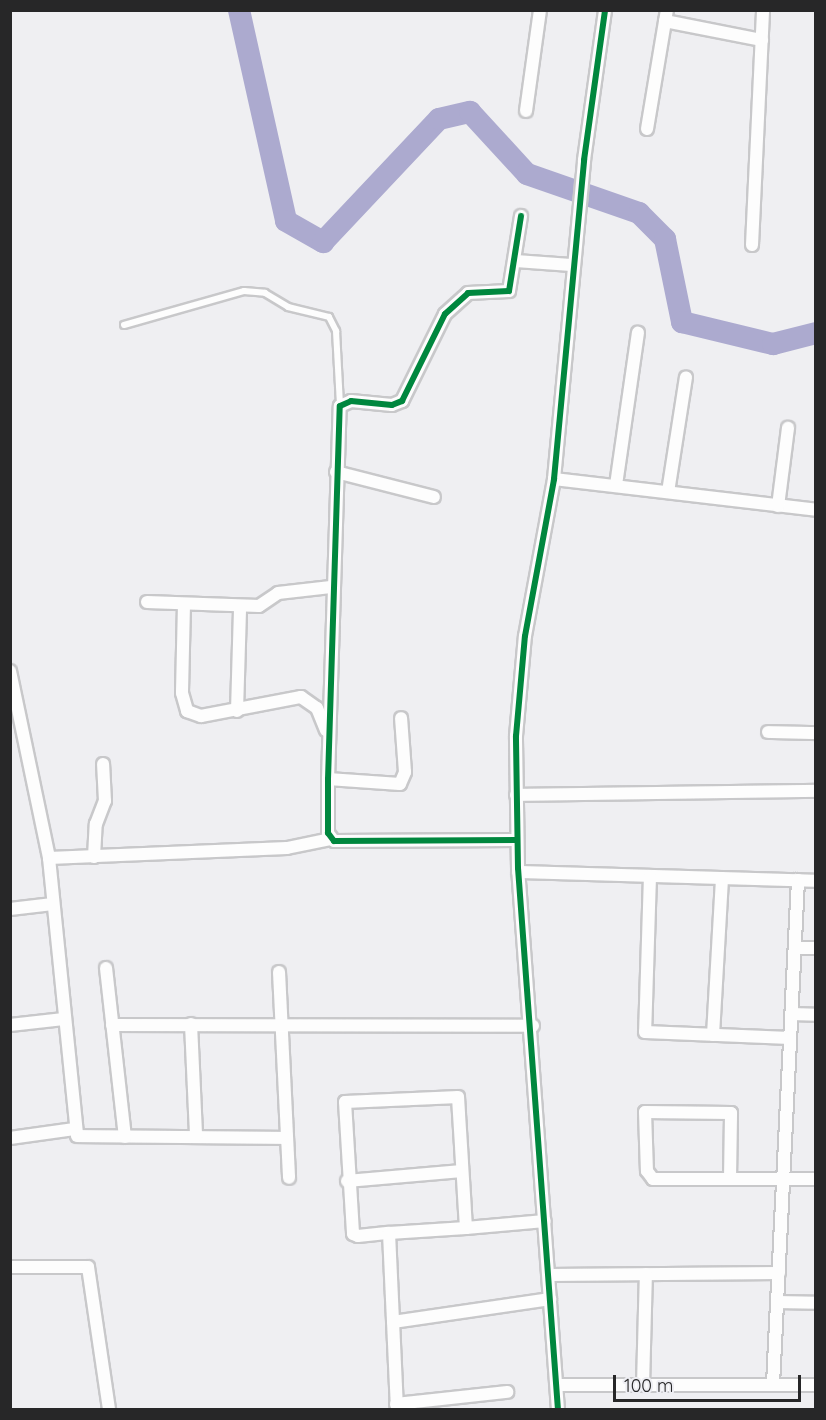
<!DOCTYPE html>
<html>
<head>
<meta charset="utf-8">
<style>
	body { margin:0 }
	#map { position:relative; width:826px; height:1420px; overflow:hidden; background:#efeff2; font-family:Quicksand,sans-serif }
	div>[style] { position:absolute }
	[style*='--x'] { left:calc(var(--x)*1px); top:calc(var(--y)*1px); width:calc(var(--w)*1px); rotate:calc(var(--a)*1deg) }
	.river>* { height:22px; margin:-11px; padding:0 11px; transform-origin:11px; border-radius:11px; background:#acaacf }
	.roads { filter:drop-shadow(2px 0 #c8c8ca) drop-shadow(-2px 0 #c8c8ca) drop-shadow(0 2px #c8c8ca) drop-shadow(0 -2px #c8c8ca) }
	.lane>* { height:6px; margin:-3px; padding:0 3px; transform-origin:3px; border-radius:3px; background:#fdfdfd }
	.street>* { height:12px; margin:-6px; padding:0 6px; transform-origin:6px; border-radius:6px; background:#fdfdfd }
	.cycleway>* { height:6px; margin:-3px; padding:0 3px; transform-origin:3px; border-radius:3px; background:#00873e }
	span { translate:-50% -50%; white-space:nowrap; text-align:center; line-height:1.15; -webkit-text-stroke:6px #eeeef3; paint-order:stroke }
	.frame { position:absolute; inset:0; border:12px solid #272728; pointer-events:none }
	.scale { position:absolute; left:613px; top:1375px; width:188px; height:27px; box-sizing:border-box; border:3px solid #272728; border-top:0; padding-left:8px; font-size:18px; line-height:21px; white-space:nowrap; color:#272728; -webkit-text-stroke:4px #eeeef3; paint-order:stroke }
</style>
</head>
<body>
<div id="map">
	<div class="river">
		<div style="--x:239;--y:10;--w:216;--a:77.4"></div>
		<div style="--x:286;--y:221;--w:43;--a:29.6"></div>
		<div style="--x:323;--y:242;--w:169;--a:-46.7"></div>
		<div style="--x:439;--y:119;--w:32;--a:-13"></div>
		<div style="--x:470;--y:112;--w:84;--a:47.4"></div>
		<div style="--x:527;--y:174;--w:119;--a:19.2"></div>
		<div style="--x:639;--y:213;--w:37;--a:45"></div>
		<div style="--x:665;--y:239;--w:85;--a:78.4"></div>
		<div style="--x:682;--y:322;--w:94;--a:13.6"></div>
		<div style="--x:773;--y:344;--w:44;--a:-14.3"></div>
	</div>
	<div class="roads">
		<div class="lane">
			<div style="--x:124;--y:325;--w:125;--a:-15.8"></div>
			<div style="--x:244;--y:291;--w:21;--a:5"></div>
			<div style="--x:265;--y:293;--w:27;--a:31"></div>
			<div style="--x:288;--y:307;--w:42;--a:13.7"></div>
			<div style="--x:329;--y:317;--w:16;--a:63"></div>
			<div style="--x:336;--y:331;--w:75;--a:86.9"></div>
		</div>
		<div class="street">
			<div style="--x:665;--y:21;--w:99;--a:11.1"></div>
			<div style="--x:526;--y:111;--w:102;--a:-82.1"></div>
			<div style="--x:647;--y:129;--w:121;--a:-80.5"></div>
			<div style="--x:752;--y:245;--w:235;--a:-87.3"></div>
			<div style="--x:515;--y:261;--w:57;--a:4"></div>
			<div style="--x:336;--y:472;--w:101;--a:14.3"></div>
			<div style="--x:554;--y:479;--w:264;--a:6.7"></div>
			<div style="--x:616;--y:485;--w:154;--a:-81.8"></div>
			<div style="--x:668;--y:492;--w:116;--a:-81.1"></div>
			<div style="--x:778;--y:506;--w:79;--a:-82.7"></div>
			<div style="--x:147;--y:602;--w:112;--a:2"></div>
			<div style="--x:259;--y:606;--w:23;--a:-34"></div>
			<div style="--x:278;--y:593;--w:53;--a:-6.5"></div>
			<div style="--x:184;--y:604;--w:89;--a:91.3"></div>
			<div style="--x:182;--y:693;--w:19;--a:74"></div>
			<div style="--x:187;--y:711;--w:15;--a:20"></div>
			<div style="--x:201;--y:716;--w:102;--a:-10.8"></div>
			<div style="--x:301;--y:697;--w:19;--a:35"></div>
			<div style="--x:317;--y:708;--w:24;--a:68"></div>
			<div style="--x:10;--y:671;--w:191;--a:78.2"></div>
			<div style="--x:49;--y:858;--w:279;--a:84.2"></div>
			<div style="--x:77;--y:1136;--w:210;--a:0.5"></div>
			<div style="--x:237;--y:711;--w:104;--a:-88.3"></div>
			<div style="--x:768;--y:732;--w:48;--a:1.2"></div>
			<div style="--x:328;--y:779;--w:72;--a:4"></div>
			<div style="--x:400;--y:784;--w:13;--a:-67"></div>
			<div style="--x:405;--y:772;--w:54;--a:-94.2"></div>
			<div style="--x:516;--y:795;--w:300;--a:-0.8"></div>
			<div style="--x:517;--y:840;--w:183;--a:179.7"></div>
			<div style="--x:334;--y:841;--w:10;--a:-127"></div>
			<div style="--x:328;--y:833;--w:54;--a:-90"></div>
			<div style="--x:328;--y:779;--w:373;--a:-88.2"></div>
			<div style="--x:340;--y:406;--w:12;--a:-24"></div>
			<div style="--x:351;--y:401;--w:41;--a:5.6"></div>
			<div style="--x:392;--y:405;--w:11;--a:-22"></div>
			<div style="--x:402;--y:401;--w:97;--a:-63.7"></div>
			<div style="--x:445;--y:314;--w:31;--a:-42"></div>
			<div style="--x:468;--y:293;--w:41;--a:-2.8"></div>
			<div style="--x:509;--y:291;--w:76;--a:-80.9"></div>
			<div style="--x:94;--y:857;--w:33;--a:-87"></div>
			<div style="--x:96;--y:824;--w:25;--a:-69"></div>
			<div style="--x:105;--y:801;--w:37;--a:-93"></div>
			<div style="--x:49;--y:858;--w:238;--a:-2.4"></div>
			<div style="--x:287;--y:848;--w:44;--a:-11.8"></div>
			<div style="--x:518;--y:872;--w:298;--a:1.7"></div>
			<div style="--x:650;--y:876;--w:156;--a:91.8"></div>
			<div style="--x:645;--y:1032;--w:145;--a:2.4"></div>
			<div style="--x:10;--y:909;--w:43;--a:-6.6"></div>
			<div style="--x:795;--y:948;--w:21;--a:0"></div>
			<div style="--x:106;--y:968;--w:170;--a:83.6"></div>
			<div style="--x:279;--y:972;--w:206;--a:87.2"></div>
			<div style="--x:792;--y:1014;--w:24;--a:2"></div>
			<div style="--x:191;--y:1024;--w:112;--a:87.4"></div>
			<div style="--x:10;--y:1025;--w:54;--a:-6.3"></div>
			<div style="--x:112;--y:1025;--w:421;--a:0.1"></div>
			<div style="--x:713;--y:1035;--w:157;--a:-86.7"></div>
			<div style="--x:10;--y:1138;--w:65;--a:-8"></div>
			<div style="--x:730;--y:1179;--w:66;--a:-89.1"></div>
			<div style="--x:731;--y:1113;--w:86;--a:-179.3"></div>
			<div style="--x:645;--y:1112;--w:59;--a:88.1"></div>
			<div style="--x:647;--y:1171;--w:10;--a:53"></div>
			<div style="--x:653;--y:1179;--w:163;--a:0"></div>
			<div style="--x:347;--y:1181;--w:115;--a:-5"></div>
			<div style="--x:466;--y:1228;--w:131;--a:-93.5"></div>
			<div style="--x:458;--y:1097;--w:113;--a:177.5"></div>
			<div style="--x:345;--y:1102;--w:132;--a:86.5"></div>
			<div style="--x:353;--y:1234;--w:5;--a:22"></div>
			<div style="--x:358;--y:1236;--w:31;--a:-6"></div>
			<div style="--x:389;--y:1233;--w:77;--a:-3.7"></div>
			<div style="--x:466;--y:1228;--w:79;--a:-5.1"></div>
			<div style="--x:389;--y:1233;--w:177;--a:87.4"></div>
			<div style="--x:10;--y:1267;--w:78;--a:0"></div>
			<div style="--x:88;--y:1267;--w:145;--a:81.6"></div>
			<div style="--x:549;--y:1275;--w:230;--a:-0.5"></div>
			<div style="--x:777;--y:1302;--w:39;--a:1"></div>
			<div style="--x:393;--y:1322;--w:159;--a:-8.3"></div>
			<div style="--x:773;--y:1384;--w:505;--a:-87.16"></div>
			<div style="--x:557;--y:1385;--w:259;--a:0"></div>
			<div style="--x:643;--y:1385;--w:111;--a:-88.5"></div>
			<div style="--x:396;--y:1404;--w:112;--a:-6.2"></div>
			<div style="--x:558;--y:1410;--w:543;--a:-94.22"></div>
			<div style="--x:518;--y:868;--w:132;--a:-90.9"></div>
			<div style="--x:516;--y:736;--w:100;--a:-84.9"></div>
			<div style="--x:525;--y:636;--w:160;--a:-79.5"></div>
			<div style="--x:554;--y:479;--w:320;--a:-84.6"></div>
			<div style="--x:584;--y:160;--w:151;--a:-82"></div>
		</div>
	</div>
	<div class="cycleway">
		<div style="--x:517;--y:840;--w:183;--a:179.7"></div>
		<div style="--x:334;--y:841;--w:10;--a:-127"></div>
		<div style="--x:328;--y:833;--w:54;--a:-90"></div>
		<div style="--x:328;--y:779;--w:373;--a:-88.2"></div>
		<div style="--x:340;--y:406;--w:12;--a:-24"></div>
		<div style="--x:351;--y:401;--w:41;--a:5.6"></div>
		<div style="--x:392;--y:405;--w:11;--a:-22"></div>
		<div style="--x:402;--y:401;--w:97;--a:-63.7"></div>
		<div style="--x:445;--y:314;--w:31;--a:-42"></div>
		<div style="--x:468;--y:293;--w:41;--a:-2.8"></div>
		<div style="--x:509;--y:291;--w:76;--a:-80.9"></div>
		<div style="--x:558;--y:1410;--w:543;--a:-94.22"></div>
		<div style="--x:518;--y:868;--w:132;--a:-90.9"></div>
		<div style="--x:516;--y:736;--w:100;--a:-84.9"></div>
		<div style="--x:525;--y:636;--w:160;--a:-79.5"></div>
		<div style="--x:554;--y:479;--w:320;--a:-84.6"></div>
		<div style="--x:584;--y:160;--w:151;--a:-82"></div>
	</div>
	<div class="frame"></div>
	<div class="scale">100 m</div>
</div>
</body>
</html>
